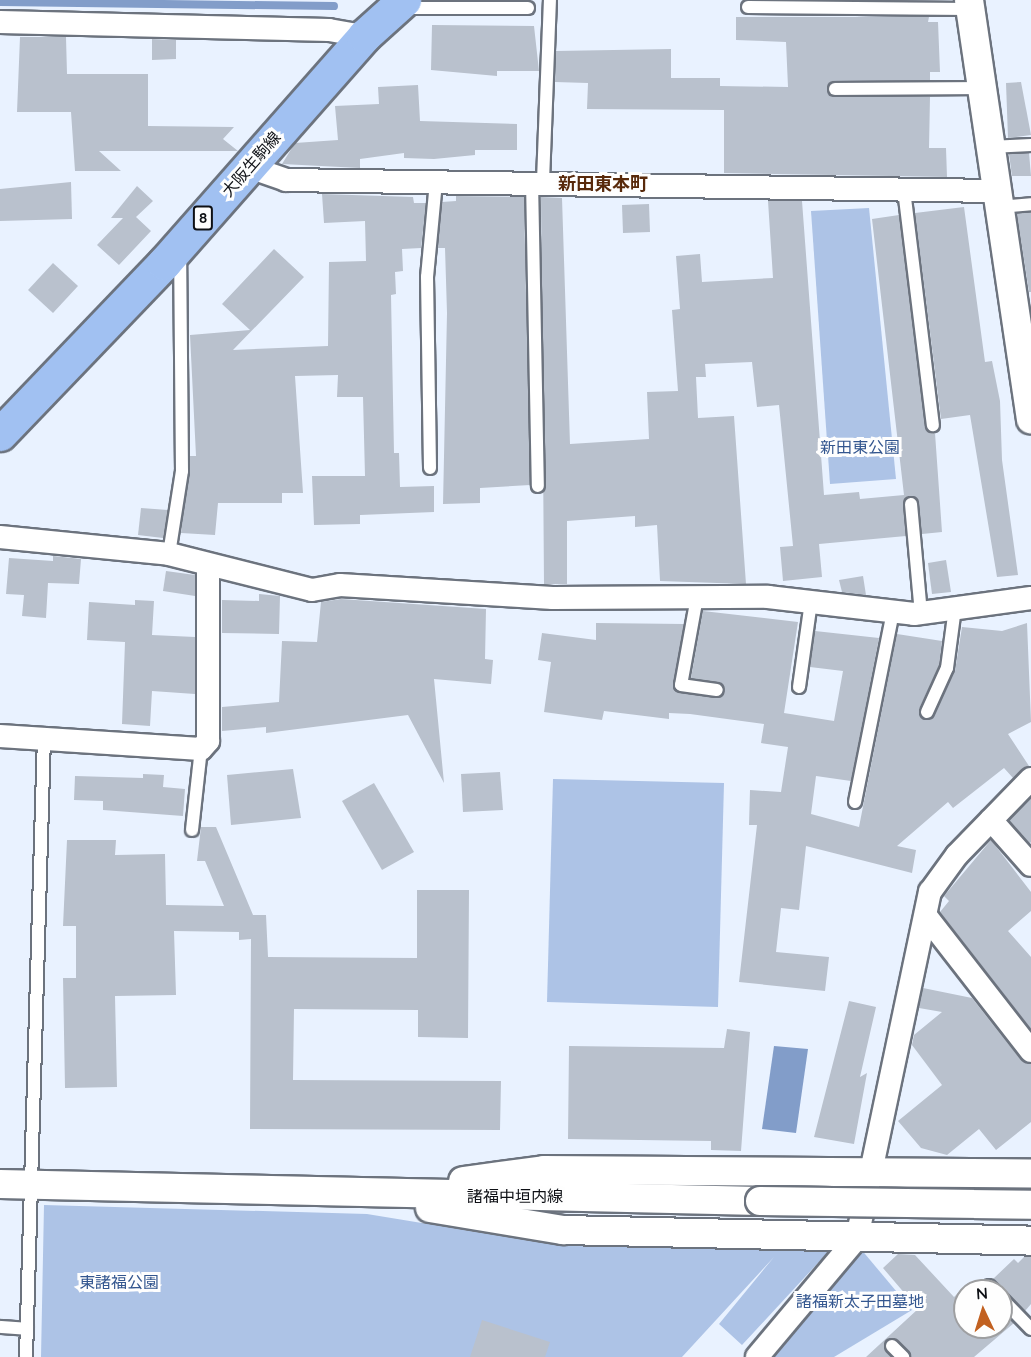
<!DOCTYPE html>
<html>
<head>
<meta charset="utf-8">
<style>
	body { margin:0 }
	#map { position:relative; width:1031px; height:1357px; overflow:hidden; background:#e9f2ff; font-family:Quicksand,"Noto Sans JP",sans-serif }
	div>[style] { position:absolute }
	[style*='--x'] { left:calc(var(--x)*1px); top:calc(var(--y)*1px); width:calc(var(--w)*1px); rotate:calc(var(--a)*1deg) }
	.green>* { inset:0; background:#adc3e6 }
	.water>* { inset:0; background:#829dc9 }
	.stream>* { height:8px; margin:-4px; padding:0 4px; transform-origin:4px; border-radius:4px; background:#829dc9 }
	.building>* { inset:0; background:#b9c1cd }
	.roads { filter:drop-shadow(2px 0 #6c737e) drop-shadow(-2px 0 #6c737e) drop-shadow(0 2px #6c737e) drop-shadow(0 -2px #6c737e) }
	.service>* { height:12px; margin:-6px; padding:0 6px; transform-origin:6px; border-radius:6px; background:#fff }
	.minor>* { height:22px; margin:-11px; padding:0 11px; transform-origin:11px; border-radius:11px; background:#fff }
	.tertiary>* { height:28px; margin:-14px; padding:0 14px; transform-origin:14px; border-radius:14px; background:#fff }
	.primary>* { height:33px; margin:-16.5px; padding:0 16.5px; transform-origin:16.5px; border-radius:16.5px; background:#a1c1f2 }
	.bridges { filter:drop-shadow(2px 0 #6c737e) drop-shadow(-2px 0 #6c737e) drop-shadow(0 2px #6c737e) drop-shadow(0 -2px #6c737e) }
	.tertiary-bridge>* { height:28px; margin:-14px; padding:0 14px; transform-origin:14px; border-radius:14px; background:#fff }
	span { translate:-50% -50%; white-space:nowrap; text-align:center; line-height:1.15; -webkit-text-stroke:6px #fefefe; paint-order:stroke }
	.shield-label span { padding:2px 4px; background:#fefefe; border:2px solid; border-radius:4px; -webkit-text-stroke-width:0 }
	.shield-label { font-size:15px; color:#0e1015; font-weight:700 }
	.street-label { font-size:16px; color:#0e1015 }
	.park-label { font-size:16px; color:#33568f }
	.neighbourhood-label { font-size:18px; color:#58290b; font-weight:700 }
	.north { position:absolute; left:953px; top:1279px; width:60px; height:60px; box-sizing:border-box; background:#fefefe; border:2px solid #9e9fa1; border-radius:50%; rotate:356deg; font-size:16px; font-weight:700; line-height:24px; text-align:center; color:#0e1015 }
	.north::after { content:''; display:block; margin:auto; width:21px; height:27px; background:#c26121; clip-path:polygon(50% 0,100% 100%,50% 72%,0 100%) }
</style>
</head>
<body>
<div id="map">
	<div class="green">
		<div style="clip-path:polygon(869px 208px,896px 479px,830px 484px,811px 211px)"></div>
		<div style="clip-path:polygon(553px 779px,724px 783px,718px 1007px,547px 1002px)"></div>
		<div style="clip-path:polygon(44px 1205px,367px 1214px,562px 1246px,783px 1247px,817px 1241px,829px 1251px,742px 1345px,719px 1324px,774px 1257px,682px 1357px,41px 1357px)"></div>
		<div style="clip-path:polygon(860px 1248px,912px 1310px,834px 1357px,764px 1357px)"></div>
	</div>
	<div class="water">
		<div style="clip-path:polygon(774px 1046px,808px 1049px,796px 1133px,762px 1129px)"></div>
	</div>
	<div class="stream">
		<div style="--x:0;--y:2;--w:334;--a:0.7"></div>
	</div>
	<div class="building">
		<div style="clip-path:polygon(736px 17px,929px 17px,928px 22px,938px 22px,940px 72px,930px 72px,930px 80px,835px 81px,827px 90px,835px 97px,930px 97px,929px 148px,946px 148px,947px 177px,724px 173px,724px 110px,587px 109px,588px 83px,555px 82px,556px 51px,671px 49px,671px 78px,720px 78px,720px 86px,788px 87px,786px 42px,736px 40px)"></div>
		<div style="clip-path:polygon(432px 25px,534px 26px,539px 71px,497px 71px,497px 76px,431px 70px)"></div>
		<div style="clip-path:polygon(20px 37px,66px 37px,67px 74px,148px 74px,148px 126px,234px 127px,223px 139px,238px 151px,99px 151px,121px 171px,75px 171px,71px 112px,17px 112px)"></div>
		<div style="clip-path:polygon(152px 39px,176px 40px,176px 59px,152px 60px)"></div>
		<div style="clip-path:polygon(1021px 82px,1031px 135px,1008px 138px,1006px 83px)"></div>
		<div style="clip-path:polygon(418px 85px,420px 121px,517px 124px,517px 150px,475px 150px,475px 155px,434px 159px,404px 158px,404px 153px,360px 159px,360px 168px,282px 164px,295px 143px,338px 140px,335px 106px,379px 104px,378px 87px)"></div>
		<div style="clip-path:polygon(1029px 153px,1031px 176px,1012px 176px,1009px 154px)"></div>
		<div style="clip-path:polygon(71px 182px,72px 219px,0 221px,0 189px)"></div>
		<div style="clip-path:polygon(137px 186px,153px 201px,136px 217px,151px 231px,119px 265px,97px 245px,123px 218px,111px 218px)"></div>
		<div style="clip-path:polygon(322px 194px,413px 197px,414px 203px,426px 203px,421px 248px,402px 249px,403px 271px,395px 272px,396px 294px,391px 295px,394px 453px,399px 453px,400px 487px,434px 486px,434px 512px,360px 515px,360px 524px,314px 525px,312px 476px,365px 476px,363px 397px,337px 397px,338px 375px,295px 376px,303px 493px,282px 493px,282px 503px,218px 503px,215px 535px,181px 533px,190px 456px,196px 456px,190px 335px,250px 330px,222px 304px,274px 249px,304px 277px,233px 350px,328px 346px,329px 262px,366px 261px,365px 221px,324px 223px)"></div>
		<div style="clip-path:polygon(456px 196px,524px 197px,530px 485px,480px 488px,480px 503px,443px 504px,447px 313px,445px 248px,438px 248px,442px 202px,456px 201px)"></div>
		<div style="clip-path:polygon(541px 197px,562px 198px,570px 444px,649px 439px,647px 392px,678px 391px,672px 310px,680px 309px,676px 256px,700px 254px,702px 282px,773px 278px,768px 201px,802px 201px,824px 495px,859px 492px,860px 499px,904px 495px,872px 219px,899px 215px,925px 426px,935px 433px,942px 532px,922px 534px,919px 503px,910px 496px,903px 504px,906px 536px,819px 544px,822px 577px,783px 581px,780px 547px,793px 546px,779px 405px,757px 407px,752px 362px,705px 364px,706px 377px,696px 377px,698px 418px,734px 416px,746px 584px,660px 581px,657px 525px,635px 527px,635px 516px,567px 521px,567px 584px,544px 584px)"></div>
		<div style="clip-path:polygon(649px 204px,650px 232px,623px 233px,622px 205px)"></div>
		<div style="clip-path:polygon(964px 207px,985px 362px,992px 361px,1000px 401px,1002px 460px,1018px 575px,997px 577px,970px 415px,941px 419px,915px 213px)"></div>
		<div style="clip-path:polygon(1031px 212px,1031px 292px,1029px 292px,1017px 214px)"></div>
		<div style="clip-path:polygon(53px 263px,78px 286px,53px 313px,28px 290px)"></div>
		<div style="clip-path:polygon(141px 508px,168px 510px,163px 538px,138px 535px)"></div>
		<div style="clip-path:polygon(53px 556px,81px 559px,79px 584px,48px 583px,46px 618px,22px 616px,24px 595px,6px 594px,9px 558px,53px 561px)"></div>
		<div style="clip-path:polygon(946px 560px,951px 592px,932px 594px,928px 563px)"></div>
		<div style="clip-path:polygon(166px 571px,195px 575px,195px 596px,163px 591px)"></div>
		<div style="clip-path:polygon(863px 576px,866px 595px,842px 592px,839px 580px)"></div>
		<div style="clip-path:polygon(259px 594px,280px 596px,279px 634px,222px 633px,222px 600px,259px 601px)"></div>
		<div style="clip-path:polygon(341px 599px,486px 609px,485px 659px,493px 660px,491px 684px,434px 679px,444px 783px,408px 715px,266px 733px,266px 727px,222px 731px,222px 707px,279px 702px,282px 641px,317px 642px,321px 602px)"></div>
		<div style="clip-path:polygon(135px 600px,154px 601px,152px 635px,195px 637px,195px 694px,152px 691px,150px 726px,122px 724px,125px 642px,87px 640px,89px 602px,135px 605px)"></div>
		<div style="clip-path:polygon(703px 611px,798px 622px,784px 713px,834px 721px,843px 671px,810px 667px,815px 631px,879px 638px,851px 781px,816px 776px,811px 814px,859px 827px,897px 634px,942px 641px,939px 666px,919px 709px,927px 720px,955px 671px,962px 627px,1002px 631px,1027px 623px,1031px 722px,1008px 734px,1029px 766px,1013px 778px,1004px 768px,953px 808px,948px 802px,897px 846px,916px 850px,912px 873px,806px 846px,799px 910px,781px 908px,776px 952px,829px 957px,825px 991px,739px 982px,757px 825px,749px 825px,750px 790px,781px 792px,788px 747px,761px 743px,764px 724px,690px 714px,669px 713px,669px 719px,604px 711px,602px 720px,544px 712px,551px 662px,538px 660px,542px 633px,596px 640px,596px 623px,684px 624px,674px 688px,721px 697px,722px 683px,691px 678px)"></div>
		<div style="clip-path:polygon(293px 769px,301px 818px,231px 825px,227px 775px)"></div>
		<div style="clip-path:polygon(500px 772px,503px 810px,463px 812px,461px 774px)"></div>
		<div style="clip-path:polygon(143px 774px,164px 775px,163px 787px,185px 789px,183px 816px,103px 810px,103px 801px,74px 800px,75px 776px,143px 778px)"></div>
		<div style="clip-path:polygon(374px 783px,414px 852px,382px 870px,342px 801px)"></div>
		<div style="clip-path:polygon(1031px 798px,1031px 842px,1030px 843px,1009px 820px)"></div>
		<div style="clip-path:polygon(201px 827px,216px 827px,253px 915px,266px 915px,268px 957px,417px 958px,417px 890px,469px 890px,468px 1038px,418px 1037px,418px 1010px,294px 1009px,293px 1080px,501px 1081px,500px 1130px,250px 1129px,251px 939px,239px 940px,239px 932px,174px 931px,176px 995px,115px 996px,117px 1087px,65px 1088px,63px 978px,76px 978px,76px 926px,63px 926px,67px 840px,116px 840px,115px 855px,165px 854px,166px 905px,224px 906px,205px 861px,197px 861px)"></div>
		<div style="clip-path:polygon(991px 840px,1031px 892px,1031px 911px,1008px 931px,1031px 957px,1031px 1029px,940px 912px,949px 901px,944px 896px)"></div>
		<div style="clip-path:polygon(923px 988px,972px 998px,1020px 1059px,1031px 1064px,1031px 1122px,996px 1150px,979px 1129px,947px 1155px,921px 1148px,898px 1121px,942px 1085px,912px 1045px,914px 1035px,942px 1012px,919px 1008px)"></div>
		<div style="clip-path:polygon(849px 1001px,876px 1007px,860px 1077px,867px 1073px,854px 1144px,814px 1137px)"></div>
		<div style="clip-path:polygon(727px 1029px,750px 1032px,741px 1151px,711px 1150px,711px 1141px,568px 1139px,569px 1046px,724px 1048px)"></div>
		<div style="clip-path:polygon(898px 1254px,915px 1255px,954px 1297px,968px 1283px,976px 1291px,965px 1291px,965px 1327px,1001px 1327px,1001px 1310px,1014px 1323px,974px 1357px,911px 1357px,894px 1338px,884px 1344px,891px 1357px,866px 1357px,918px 1309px,883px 1268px)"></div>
		<div style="clip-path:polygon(1024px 1257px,1031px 1257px,1031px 1304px,1025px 1311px,993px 1279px,1014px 1259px,1018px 1263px)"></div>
		<div style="clip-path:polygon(482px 1320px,550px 1342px,545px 1357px,470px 1357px)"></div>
	</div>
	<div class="roads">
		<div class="service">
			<div style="--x:748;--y:7;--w:222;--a:0.5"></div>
			<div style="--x:403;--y:8;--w:125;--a:0"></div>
			<div style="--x:835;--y:89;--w:146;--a:-0.4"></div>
			<div style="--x:990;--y:147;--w:41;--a:-2.8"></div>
			<div style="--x:532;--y:181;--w:305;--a:88.9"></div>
			<div style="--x:543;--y:181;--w:181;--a:-87.8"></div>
			<div style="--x:904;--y:190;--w:237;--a:83"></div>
			<div style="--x:999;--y:207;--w:32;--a:-5"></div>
			<div style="--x:430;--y:468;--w:191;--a:-90.9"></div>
			<div style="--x:427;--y:277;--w:96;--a:-84.6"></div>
			<div style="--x:911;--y:504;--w:109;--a:84.8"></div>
			<div style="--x:169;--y:554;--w:84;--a:-81.1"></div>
			<div style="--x:182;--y:471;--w:216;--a:-90.5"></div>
			<div style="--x:697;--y:597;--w:89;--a:100.3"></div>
			<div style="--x:681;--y:685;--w:36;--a:8"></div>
			<div style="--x:799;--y:687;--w:86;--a:-82"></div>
			<div style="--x:927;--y:712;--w:48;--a:-65.6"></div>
			<div style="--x:947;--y:668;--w:61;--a:-82.4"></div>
			<div style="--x:855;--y:802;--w:195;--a:-78.7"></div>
			<div style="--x:192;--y:830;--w:81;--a:-83.7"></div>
			<div style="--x:989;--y:1286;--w:7;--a:45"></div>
			<div style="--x:1001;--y:1298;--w:43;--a:45.9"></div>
			<div style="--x:0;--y:1327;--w:27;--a:4"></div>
			<div style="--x:892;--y:1346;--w:16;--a:45"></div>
			<div style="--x:26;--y:1357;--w:621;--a:-88.34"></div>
		</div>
		<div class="minor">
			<div style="--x:0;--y:22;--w:329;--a:1.4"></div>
			<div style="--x:329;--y:30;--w:36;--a:10"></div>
			<div style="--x:249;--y:167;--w:39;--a:19"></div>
			<div style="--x:286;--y:180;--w:710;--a:0.89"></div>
			<div style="--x:0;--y:537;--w:170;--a:5.7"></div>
			<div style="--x:169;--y:554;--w:147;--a:14.1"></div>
			<div style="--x:312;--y:590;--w:28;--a:-10"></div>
			<div style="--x:340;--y:585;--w:213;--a:3.5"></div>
			<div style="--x:553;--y:598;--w:215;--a:-0.3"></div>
			<div style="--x:768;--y:597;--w:147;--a:6.6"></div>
			<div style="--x:914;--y:614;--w:118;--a:-7.8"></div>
			<div style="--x:0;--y:736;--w:201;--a:3.7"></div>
			<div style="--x:201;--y:749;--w:11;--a:-49"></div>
			<div style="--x:208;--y:741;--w:174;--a:-90"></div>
			<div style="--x:991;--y:820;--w:60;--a:48.4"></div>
			<div style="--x:926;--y:916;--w:171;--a:52.1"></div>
			<div style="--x:757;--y:1357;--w:155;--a:-50"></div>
			<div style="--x:857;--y:1238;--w:354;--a:-78.1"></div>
			<div style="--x:930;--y:892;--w:46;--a:-53.9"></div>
			<div style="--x:957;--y:855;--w:106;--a:-45.8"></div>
		</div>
		<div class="tertiary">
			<div style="--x:969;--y:0;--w:424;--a:81.6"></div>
			<div style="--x:463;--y:1181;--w:82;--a:-7.7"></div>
			<div style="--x:544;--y:1170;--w:487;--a:0.4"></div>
			<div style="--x:0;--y:1184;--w:760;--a:1.28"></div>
			<div style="--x:430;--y:1208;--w:135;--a:9.4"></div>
			<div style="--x:563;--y:1230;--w:468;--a:1.3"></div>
		</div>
		<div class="primary">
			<div style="--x:0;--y:434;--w:237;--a:-46.2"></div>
			<div style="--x:164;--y:263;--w:303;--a:-48.6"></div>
			<div style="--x:364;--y:36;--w:54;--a:-42"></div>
		</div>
	</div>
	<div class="bridges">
		<div class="tertiary-bridge">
			<div style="--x:760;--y:1201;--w:271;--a:0.8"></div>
		</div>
	</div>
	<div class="shield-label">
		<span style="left:203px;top:218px">8</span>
	</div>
	<div class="street-label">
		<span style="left:251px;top:164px;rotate:-49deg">大阪生駒線</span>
		<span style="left:515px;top:1196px">諸福中垣内線</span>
	</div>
	<div class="park-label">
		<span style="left:860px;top:447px">新田東公園</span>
		<span style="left:119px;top:1282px">東諸福公園</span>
		<span style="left:860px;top:1301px">諸福新太子田墓地</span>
	</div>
	<div class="neighbourhood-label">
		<span style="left:603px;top:184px">新田東本町</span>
	</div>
	<div class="north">N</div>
</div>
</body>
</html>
